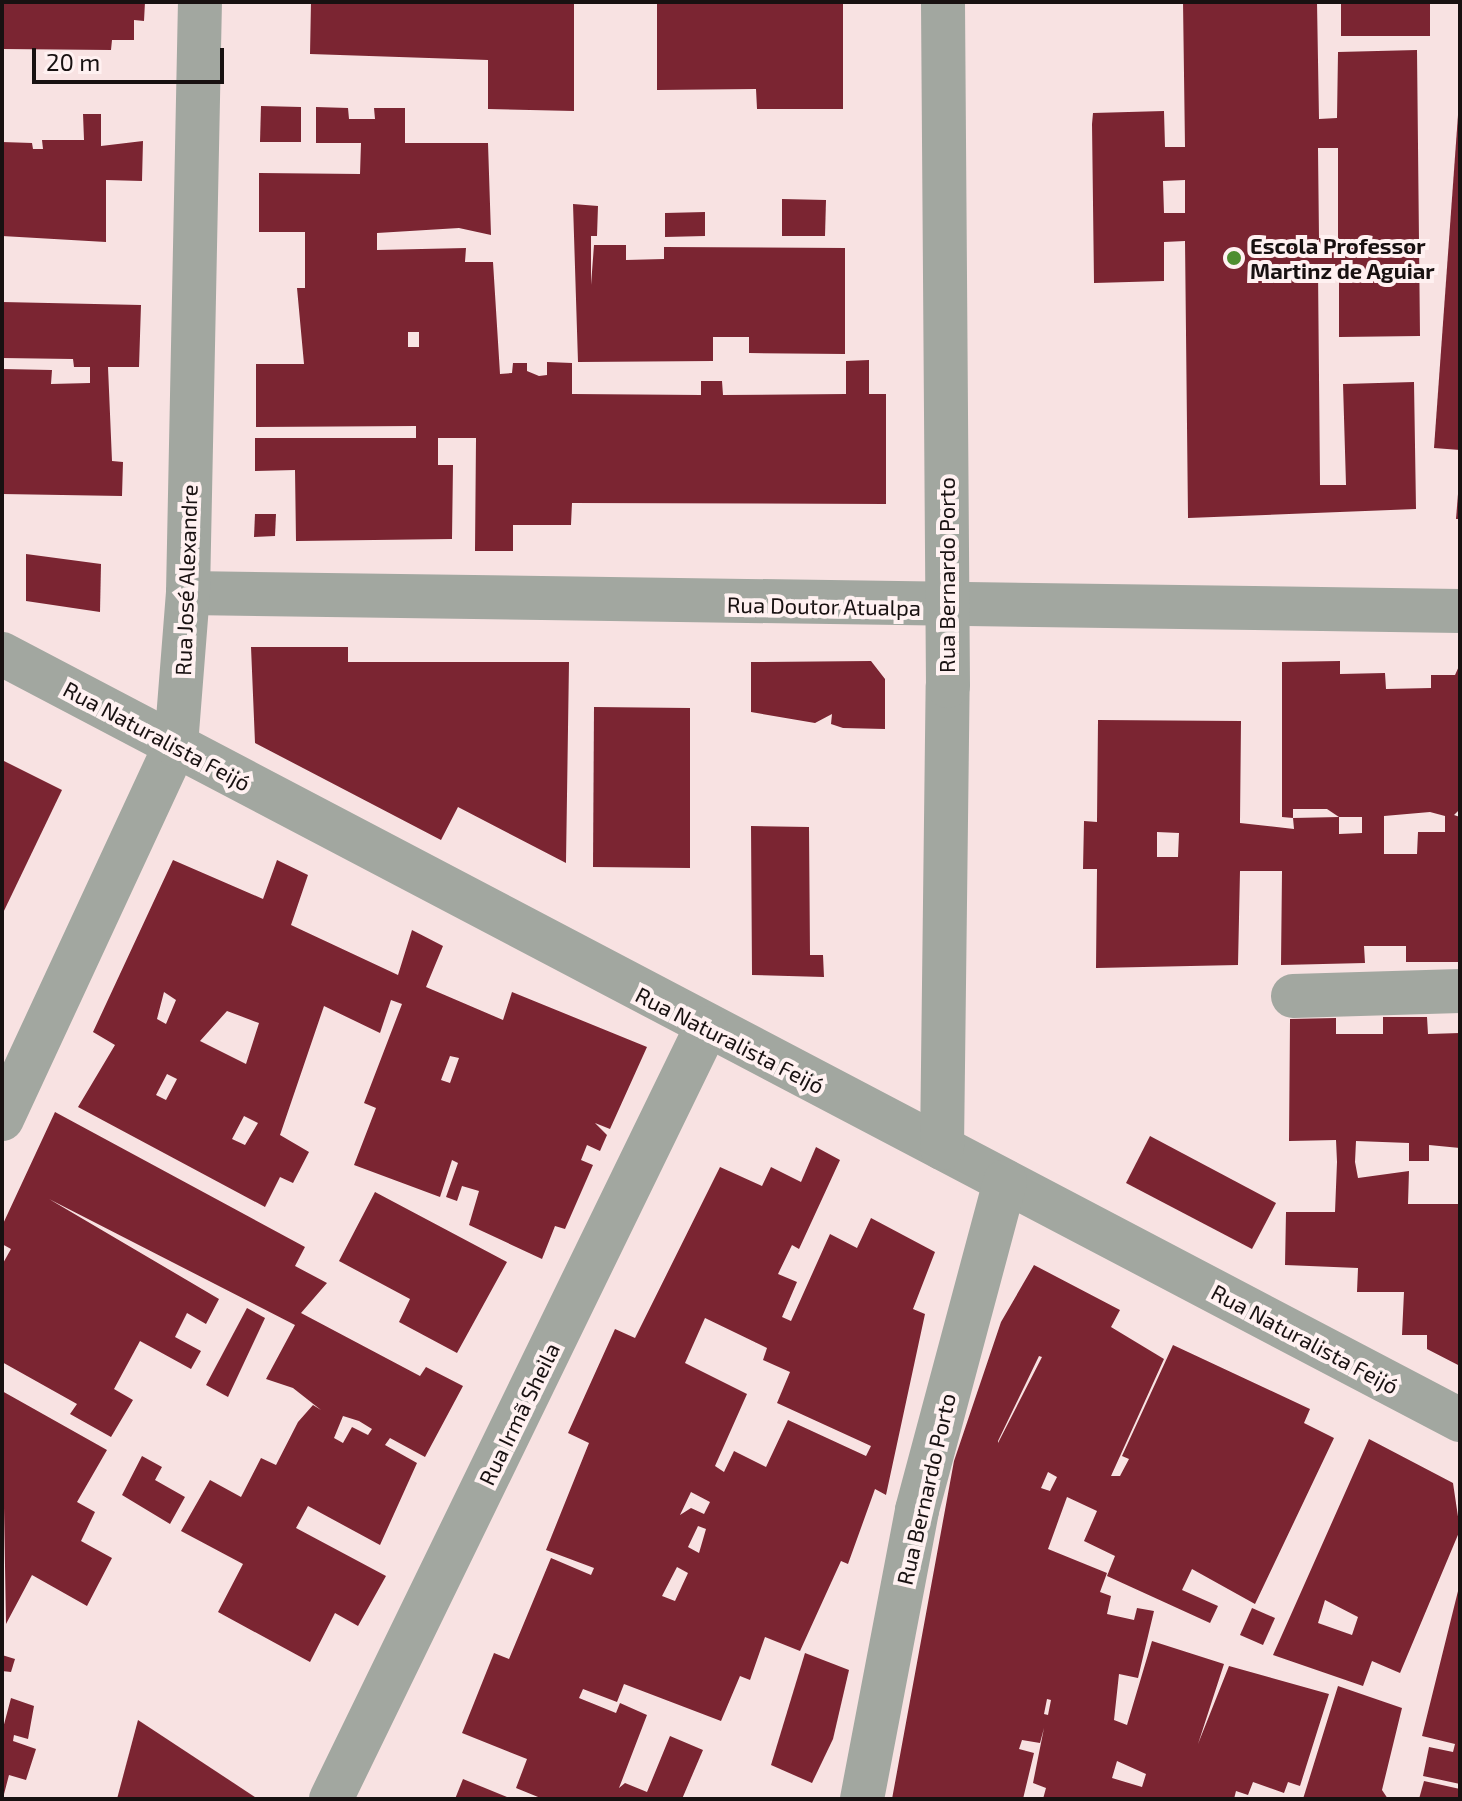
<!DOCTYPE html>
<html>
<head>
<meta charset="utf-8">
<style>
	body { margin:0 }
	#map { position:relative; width:1462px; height:1801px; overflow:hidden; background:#f8e2e2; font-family:"Exo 2",sans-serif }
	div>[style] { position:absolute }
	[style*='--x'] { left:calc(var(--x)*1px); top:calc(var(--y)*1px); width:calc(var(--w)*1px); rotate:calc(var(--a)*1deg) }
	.building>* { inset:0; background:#7b2532 }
	.minor>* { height:44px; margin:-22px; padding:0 22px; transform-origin:22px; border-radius:22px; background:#a2a7a0 }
	.dots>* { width:22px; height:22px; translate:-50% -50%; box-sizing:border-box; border:4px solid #fff1f1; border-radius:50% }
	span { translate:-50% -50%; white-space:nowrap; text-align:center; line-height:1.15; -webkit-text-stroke:8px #fff1f1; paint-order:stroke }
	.poi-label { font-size:22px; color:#181111; font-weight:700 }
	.left { translate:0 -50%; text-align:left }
	.street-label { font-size:22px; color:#181111 }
	.frame { position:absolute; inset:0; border:4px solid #181111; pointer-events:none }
	.scale { position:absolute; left:32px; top:48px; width:192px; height:36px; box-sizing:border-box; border:4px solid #181111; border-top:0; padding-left:10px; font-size:24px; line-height:28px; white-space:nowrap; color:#181111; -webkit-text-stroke:6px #fff1f1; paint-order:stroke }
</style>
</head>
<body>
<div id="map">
	<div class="building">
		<div style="clip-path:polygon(2px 2px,145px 2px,144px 21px,134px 20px,134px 40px,112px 40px,111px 50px,2px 49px)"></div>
		<div style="clip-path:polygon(311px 2px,574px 2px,574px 111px,488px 109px,488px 60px,310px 54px)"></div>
		<div style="clip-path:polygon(657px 2px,843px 2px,843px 109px,757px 109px,756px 89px,657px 90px)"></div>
		<div style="clip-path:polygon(evenodd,1183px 2px,1317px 2px,1319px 119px,1337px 118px,1338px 52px,1417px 50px,1420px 336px,1339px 337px,1339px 270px,1318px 269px,1320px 485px,1346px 485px,1343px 384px,1414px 382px,1416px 509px,1188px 518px,1185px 241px,1164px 242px,1164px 281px,1094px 283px,1092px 124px,1093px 113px,1164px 111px,1165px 147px,1185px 147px,1183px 2px,1318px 148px,1338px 148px,1338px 238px,1319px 238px,1318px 148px,1183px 2px,1185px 180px,1185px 213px,1164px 213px,1163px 181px,1185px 180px)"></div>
		<div style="clip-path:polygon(1341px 2px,1430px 2px,1430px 36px,1341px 36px)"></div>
		<div style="clip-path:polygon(261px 106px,301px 107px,301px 142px,260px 142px)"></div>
		<div style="clip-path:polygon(evenodd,316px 107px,348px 108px,349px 119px,375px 119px,374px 108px,405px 108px,405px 143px,488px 143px,491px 235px,459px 228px,377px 233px,377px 250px,466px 248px,465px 262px,493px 262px,500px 374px,512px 373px,513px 363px,527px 363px,527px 371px,539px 376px,547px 375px,547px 362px,572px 363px,572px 394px,701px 395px,701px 381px,722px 381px,723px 395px,846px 394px,846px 361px,869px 360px,869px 394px,886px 394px,886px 504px,572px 503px,571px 525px,513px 525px,513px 551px,475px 551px,476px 438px,438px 438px,438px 465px,453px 465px,452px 539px,296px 541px,295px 470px,255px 471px,255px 438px,416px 438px,416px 426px,256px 427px,256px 364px,304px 364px,297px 288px,305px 288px,305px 232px,259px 232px,259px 173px,360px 174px,361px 143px,316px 143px,316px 107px,408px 332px,419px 332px,419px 347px,408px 347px,408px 332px)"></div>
		<div style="clip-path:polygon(83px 114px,101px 114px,101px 146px,143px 141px,142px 181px,106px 180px,106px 242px,2px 236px,2px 142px,32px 143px,33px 149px,43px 149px,42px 140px,84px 140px)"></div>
		<div style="clip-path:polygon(1458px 115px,1460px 115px,1460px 450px,1434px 448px)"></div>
		<div style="clip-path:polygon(782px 199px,826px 200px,825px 236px,782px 236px)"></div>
		<div style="clip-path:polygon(573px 204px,598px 206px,597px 236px,591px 236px,591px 285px,594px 245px,626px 245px,626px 260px,664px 259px,664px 247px,845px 248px,845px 354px,749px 353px,749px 337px,713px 337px,713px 361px,578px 362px)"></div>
		<div style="clip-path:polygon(705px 212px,705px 236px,665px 237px,665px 213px)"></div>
		<div style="clip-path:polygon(2px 302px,141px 305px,139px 367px,108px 367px,112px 461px,123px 462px,122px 496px,2px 494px,2px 369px,52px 370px,51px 384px,90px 383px,90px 367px,74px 367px,73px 359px,2px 358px)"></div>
		<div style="clip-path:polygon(1458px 494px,1460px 494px,1460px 519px,1456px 519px)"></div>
		<div style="clip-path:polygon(255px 514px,276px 514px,275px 536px,254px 537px)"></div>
		<div style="clip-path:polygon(26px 554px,101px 564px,100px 612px,26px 601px)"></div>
		<div style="clip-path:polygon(251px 647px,348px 647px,348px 662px,569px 662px,566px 863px,458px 807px,441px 840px,255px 743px)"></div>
		<div style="clip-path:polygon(871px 661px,885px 679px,885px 729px,843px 728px,831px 724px,832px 714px,815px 723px,751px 712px,751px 662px)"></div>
		<div style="clip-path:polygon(evenodd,1340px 661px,1340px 674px,1385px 673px,1386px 689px,1431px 688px,1431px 675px,1455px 675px,1460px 664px,1460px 809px,1454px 815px,1460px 817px,1460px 962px,1406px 962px,1406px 946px,1364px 946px,1365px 963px,1281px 965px,1282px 871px,1240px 871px,1238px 965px,1096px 968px,1097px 869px,1083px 869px,1084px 821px,1097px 822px,1098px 720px,1241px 721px,1240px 823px,1294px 829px,1293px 818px,1339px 817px,1339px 834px,1362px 833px,1362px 817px,1339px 817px,1327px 809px,1293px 809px,1293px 818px,1282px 817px,1282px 662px,1340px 661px,1430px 812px,1445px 816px,1445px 832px,1418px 832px,1417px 854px,1384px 854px,1384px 816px,1430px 812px,1340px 661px,1157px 832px,1179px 833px,1178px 857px,1157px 857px,1157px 832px)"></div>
		<div style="clip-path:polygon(594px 707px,690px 708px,690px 868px,593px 867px)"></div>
		<div style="clip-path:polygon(2px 760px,62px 790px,2px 915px)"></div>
		<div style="clip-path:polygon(751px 826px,809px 827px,810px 955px,823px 955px,824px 977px,752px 975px)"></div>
		<div style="clip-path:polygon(evenodd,173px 860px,263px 899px,277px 860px,308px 875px,291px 925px,398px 975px,412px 930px,443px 946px,426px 987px,503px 1020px,512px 992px,647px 1047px,610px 1129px,595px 1123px,607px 1135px,600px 1151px,587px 1145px,581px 1160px,593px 1165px,565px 1229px,555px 1226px,542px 1259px,469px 1225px,479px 1191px,462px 1186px,457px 1201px,446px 1197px,458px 1163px,452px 1160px,440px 1197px,354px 1165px,376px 1108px,364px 1103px,402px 1004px,391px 1000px,380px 1033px,324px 1006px,280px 1135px,309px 1152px,293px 1183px,280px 1177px,265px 1207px,78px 1107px,115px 1045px,93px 1032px,173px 860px,164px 992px,176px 1000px,166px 1024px,157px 1019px,164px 992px,173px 860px,227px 1011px,259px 1023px,246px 1064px,200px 1041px,227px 1011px,173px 860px,450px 1056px,459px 1058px,450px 1083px,441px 1080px,450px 1056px,173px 860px,167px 1074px,177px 1079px,166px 1100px,156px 1095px,167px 1074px,173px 860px,244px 1116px,258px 1123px,245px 1145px,232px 1139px,244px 1116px)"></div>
		<div style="clip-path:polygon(1383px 1017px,1427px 1017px,1428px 1034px,1460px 1033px,1460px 1148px,1429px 1145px,1429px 1161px,1409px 1161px,1409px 1143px,1356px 1141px,1355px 1162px,1358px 1178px,1409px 1171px,1408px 1204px,1460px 1204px,1460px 1366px,1427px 1349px,1427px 1335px,1402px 1335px,1404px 1292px,1357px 1292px,1358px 1268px,1285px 1265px,1286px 1212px,1335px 1212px,1337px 1162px,1336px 1140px,1289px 1141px,1290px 1019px,1336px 1018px,1336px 1034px,1383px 1034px)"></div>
		<div style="clip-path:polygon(evenodd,55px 1112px,305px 1247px,295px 1266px,327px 1283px,301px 1313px,420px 1376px,426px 1367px,463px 1386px,425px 1457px,390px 1438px,385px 1445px,417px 1463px,380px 1545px,308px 1506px,296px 1528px,386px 1576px,358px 1626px,335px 1613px,310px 1662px,218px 1612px,243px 1564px,181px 1531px,210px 1480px,241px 1497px,261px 1458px,276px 1465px,298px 1422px,313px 1405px,321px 1410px,293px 1388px,266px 1379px,295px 1325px,49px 1199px,219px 1299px,206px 1324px,187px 1313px,175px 1337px,201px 1351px,191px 1369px,140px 1341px,114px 1389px,133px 1400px,111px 1437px,70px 1414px,77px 1404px,2px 1362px,2px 1265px,11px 1249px,2px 1244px,2px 1226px,55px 1112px,343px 1416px,359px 1421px,372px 1429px,368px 1435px,352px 1427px,343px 1443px,334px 1438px,343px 1416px)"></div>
		<div style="clip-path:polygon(1150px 1136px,1276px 1203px,1252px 1249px,1126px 1183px)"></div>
		<div style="clip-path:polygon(evenodd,816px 1147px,840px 1160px,799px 1249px,792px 1245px,778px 1274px,797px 1282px,782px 1317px,791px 1321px,830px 1234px,857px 1248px,871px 1218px,935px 1252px,913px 1309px,925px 1314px,886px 1495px,875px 1489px,848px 1564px,841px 1561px,800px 1651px,765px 1637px,750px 1680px,740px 1676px,721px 1721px,624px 1684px,617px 1702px,583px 1689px,579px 1698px,616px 1713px,620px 1703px,647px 1715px,619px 1788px,625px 1783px,647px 1792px,670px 1736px,703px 1750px,682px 1799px,543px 1799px,516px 1788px,527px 1759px,462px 1733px,494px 1653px,509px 1659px,551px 1558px,591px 1575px,594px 1568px,546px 1550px,589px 1443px,568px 1433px,615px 1329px,635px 1338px,720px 1167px,762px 1186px,771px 1167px,801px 1182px,816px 1147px,705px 1318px,767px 1348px,763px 1360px,790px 1372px,777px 1403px,871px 1446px,866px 1456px,788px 1420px,766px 1467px,734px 1451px,724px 1472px,715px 1466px,747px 1394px,685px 1363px,705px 1318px,816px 1147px,691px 1492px,710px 1502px,704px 1514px,691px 1508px,680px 1515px,691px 1492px,816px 1147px,698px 1526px,706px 1529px,699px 1553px,688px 1547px,698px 1526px,816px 1147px,677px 1567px,688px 1573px,675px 1601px,662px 1596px,677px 1567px)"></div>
		<div style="clip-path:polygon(375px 1192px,507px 1262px,457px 1353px,399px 1322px,410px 1299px,339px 1261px)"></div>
		<div style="clip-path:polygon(evenodd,1034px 1265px,1120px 1310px,1111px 1327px,1164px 1359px,1111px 1476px,1120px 1476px,1129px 1459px,1122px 1456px,1173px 1345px,1310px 1409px,1304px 1423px,1334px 1438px,1255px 1604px,1192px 1569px,1182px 1590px,1218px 1606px,1210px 1623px,1107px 1576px,1115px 1556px,1084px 1541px,1097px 1511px,1067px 1497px,1048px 1549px,1107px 1573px,1100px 1592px,1111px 1596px,1107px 1614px,1134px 1620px,1137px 1608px,1154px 1611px,1138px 1678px,1119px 1674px,1114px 1720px,1127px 1725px,1152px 1641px,1224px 1664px,1198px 1744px,1229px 1666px,1329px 1694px,1300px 1786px,1288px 1782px,1284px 1793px,1253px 1782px,1248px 1795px,1236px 1791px,1234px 1799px,1043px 1799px,1046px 1788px,1033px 1783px,1044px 1728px,1040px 1743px,1022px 1740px,1019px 1749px,1034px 1753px,1023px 1799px,892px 1799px,954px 1461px,1001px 1322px,1034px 1265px,1039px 1356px,1042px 1357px,998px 1443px,998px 1441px,1039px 1356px,1034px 1265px,1048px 1472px,1057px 1477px,1050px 1491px,1041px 1488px,1048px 1472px,1034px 1265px,1047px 1699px,1051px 1700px,1048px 1715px,1044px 1714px,1047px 1699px,1034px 1265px,1117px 1761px,1146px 1774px,1142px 1787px,1112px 1778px,1117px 1761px)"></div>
		<div style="clip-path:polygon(247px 1308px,265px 1318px,228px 1397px,206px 1385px)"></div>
		<div style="clip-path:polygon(2px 1391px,107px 1450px,77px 1502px,95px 1512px,81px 1541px,112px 1558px,87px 1606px,32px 1575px,6px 1624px)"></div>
		<div style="clip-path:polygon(evenodd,1369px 1439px,1453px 1483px,1460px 1530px,1400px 1673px,1372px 1661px,1363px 1686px,1273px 1655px,1369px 1439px,1325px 1600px,1358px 1617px,1352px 1635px,1318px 1623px,1325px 1600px)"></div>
		<div style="clip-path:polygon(142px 1456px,162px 1467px,155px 1480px,185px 1497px,170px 1524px,122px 1495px)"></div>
		<div style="clip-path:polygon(1460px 1583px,1460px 1784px,1423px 1776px,1429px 1747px,1453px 1752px,1455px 1744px,1422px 1736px)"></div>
		<div style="clip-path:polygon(1252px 1608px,1275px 1618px,1263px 1645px,1240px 1635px)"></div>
		<div style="clip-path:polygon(805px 1653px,849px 1670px,833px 1739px,812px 1783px,771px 1765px)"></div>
		<div style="clip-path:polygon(2px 1655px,15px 1659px,11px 1672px,2px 1671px)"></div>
		<div style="clip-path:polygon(1338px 1686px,1402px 1708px,1382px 1790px,1388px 1799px,1303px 1799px)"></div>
		<div style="clip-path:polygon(11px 1698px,34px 1706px,28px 1739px,14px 1735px,13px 1741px,36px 1749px,26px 1780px,9px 1775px,3px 1798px,2px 1732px)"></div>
		<div style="clip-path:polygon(138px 1720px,258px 1799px,117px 1799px)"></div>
		<div style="clip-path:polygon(463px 1779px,512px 1799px,455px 1799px)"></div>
		<div style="clip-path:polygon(1424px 1781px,1460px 1789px,1460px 1799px,1419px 1799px)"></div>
	</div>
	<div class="minor">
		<div style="--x:188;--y:593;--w:1272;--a:0.81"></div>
		<div style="--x:2;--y:654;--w:1647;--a:27.72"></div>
		<div style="--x:1293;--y:996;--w:167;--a:-1.7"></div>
		<div style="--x:2;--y:1119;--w:412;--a:-65.1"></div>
		<div style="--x:176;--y:745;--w:152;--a:-85.5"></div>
		<div style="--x:188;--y:593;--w:591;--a:-88.84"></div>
		<div style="--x:942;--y:1148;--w:462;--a:-89.3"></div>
		<div style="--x:948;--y:686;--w:684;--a:-90.42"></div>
		<div style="--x:331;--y:1799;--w:857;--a:-64.06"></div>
		<div style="--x:862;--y:1799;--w:294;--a:-79.2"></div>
		<div style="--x:917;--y:1510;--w:340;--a:-75"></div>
	</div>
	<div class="dots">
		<div style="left:1234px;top:258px;background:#4f8e30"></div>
	</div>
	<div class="poi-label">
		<span class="left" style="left:1250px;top:258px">Escola Professor<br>Martinz de Aguiar</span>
	</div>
	<div class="street-label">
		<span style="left:947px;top:575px;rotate:-90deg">Rua Bernardo Porto</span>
		<span style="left:186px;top:580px;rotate:-88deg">Rua José Alexandre</span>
		<span style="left:824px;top:606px;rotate:1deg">Rua Doutor Atualpa</span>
		<span style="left:157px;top:736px;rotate:28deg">Rua Naturalista Feijó</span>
		<span style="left:730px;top:1040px;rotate:27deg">Rua Naturalista Feijó</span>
		<span style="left:1305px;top:1339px;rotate:28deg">Rua Naturalista Feijó</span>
		<span style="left:519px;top:1414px;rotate:-64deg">Rua Irmã Sheila</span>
		<span style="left:926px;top:1489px;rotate:-77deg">Rua Bernardo Porto</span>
	</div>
	<div class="frame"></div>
	<div class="scale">20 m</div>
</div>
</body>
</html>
